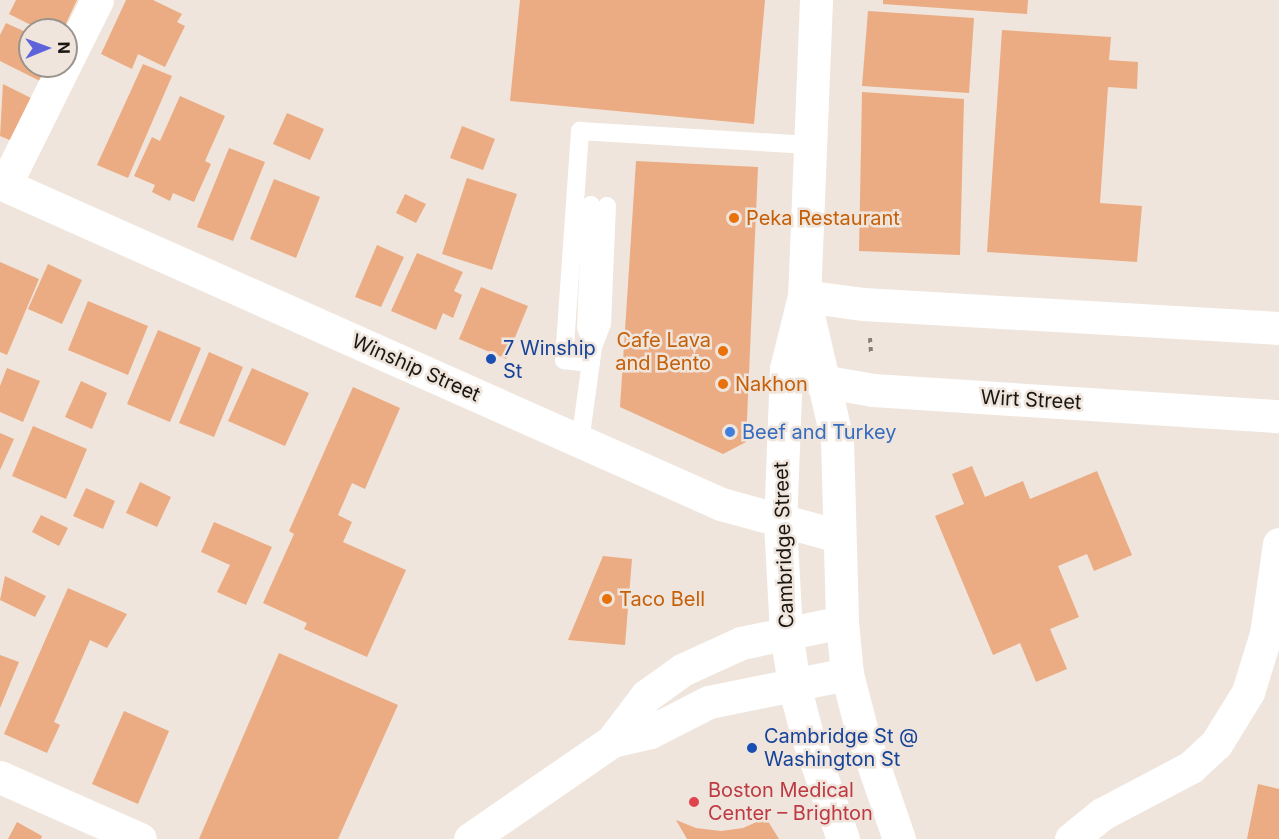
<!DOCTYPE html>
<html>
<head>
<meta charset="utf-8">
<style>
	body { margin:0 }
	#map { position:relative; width:1279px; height:839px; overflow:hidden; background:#efe5dc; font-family:Inter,sans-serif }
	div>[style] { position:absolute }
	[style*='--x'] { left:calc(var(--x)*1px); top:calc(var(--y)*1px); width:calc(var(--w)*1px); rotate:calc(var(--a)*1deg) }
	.building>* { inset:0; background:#ebac83 }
	.path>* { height:4px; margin-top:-2px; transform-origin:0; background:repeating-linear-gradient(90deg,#87807a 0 4.5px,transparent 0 9px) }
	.service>* { height:18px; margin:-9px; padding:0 9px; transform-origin:9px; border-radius:9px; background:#fff }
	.minor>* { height:33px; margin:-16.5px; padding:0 16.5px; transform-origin:16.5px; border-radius:16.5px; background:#fff }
	.secondary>* { height:33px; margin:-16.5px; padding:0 16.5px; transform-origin:16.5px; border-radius:16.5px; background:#fff }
	.primary>* { height:33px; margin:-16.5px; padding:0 16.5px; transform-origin:16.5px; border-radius:16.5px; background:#fff }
	.dots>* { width:16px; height:16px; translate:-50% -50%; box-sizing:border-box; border:3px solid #efe5dc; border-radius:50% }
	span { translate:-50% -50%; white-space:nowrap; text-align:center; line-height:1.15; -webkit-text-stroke:5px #efe5dc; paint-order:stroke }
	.food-label { font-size:20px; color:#c56008 }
	.left { translate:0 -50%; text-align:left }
	.right { translate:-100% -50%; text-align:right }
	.transit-label { font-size:20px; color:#164399 }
	.street-label { font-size:20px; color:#1a1713 }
	.shop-label { font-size:20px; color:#366cbe }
	.health-label { font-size:20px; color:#be3a42 }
	.north { position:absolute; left:18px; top:18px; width:60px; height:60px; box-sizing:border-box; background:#efe5dc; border:2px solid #9a938c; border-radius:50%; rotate:89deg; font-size:16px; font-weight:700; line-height:24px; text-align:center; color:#1a1713 }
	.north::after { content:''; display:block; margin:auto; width:21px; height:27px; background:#5f63db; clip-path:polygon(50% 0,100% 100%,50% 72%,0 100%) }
</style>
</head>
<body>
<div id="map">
	<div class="building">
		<div style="clip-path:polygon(16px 0,77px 0,63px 30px,41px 30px,9px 14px)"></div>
		<div style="clip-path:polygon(126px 0,153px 0,182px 14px,177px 22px,185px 26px,165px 67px,138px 54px,132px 69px,101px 54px)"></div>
		<div style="clip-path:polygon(520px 0,765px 0,754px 124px,510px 101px)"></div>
		<div style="clip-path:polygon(883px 0,1028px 0,1027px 14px,883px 4px)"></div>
		<div style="clip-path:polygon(868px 11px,974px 18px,969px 93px,862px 86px)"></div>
		<div style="clip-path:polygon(6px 23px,30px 34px,30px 66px,47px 66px,40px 81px,0 61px,0 35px)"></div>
		<div style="clip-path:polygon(1002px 30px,1111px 37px,1109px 60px,1138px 62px,1137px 89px,1108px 87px,1100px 203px,1142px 206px,1137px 262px,987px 252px)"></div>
		<div style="clip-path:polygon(143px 64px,172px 76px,128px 178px,97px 165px)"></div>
		<div style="clip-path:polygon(3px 84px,33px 99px,12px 141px,0 136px)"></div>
		<div style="clip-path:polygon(862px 92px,964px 99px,960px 255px,859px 251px)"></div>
		<div style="clip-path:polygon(180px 96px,225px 116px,205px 161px,211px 164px,194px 202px,173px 193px,170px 201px,152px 192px,155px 185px,134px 176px,152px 137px,160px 141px)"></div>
		<div style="clip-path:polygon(287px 113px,324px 129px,310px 160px,273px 144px)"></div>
		<div style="clip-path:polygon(462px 126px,495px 139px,483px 170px,450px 158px)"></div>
		<div style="clip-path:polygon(229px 148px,265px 162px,233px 241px,197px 227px)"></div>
		<div style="clip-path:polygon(636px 161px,758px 167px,746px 442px,723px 454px,620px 407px)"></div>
		<div style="clip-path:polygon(467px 178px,517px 194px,492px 270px,442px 254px)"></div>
		<div style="clip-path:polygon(274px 179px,320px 197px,296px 258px,250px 239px)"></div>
		<div style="clip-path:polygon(405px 194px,426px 204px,416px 223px,396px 213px)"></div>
		<div style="clip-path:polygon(377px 245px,404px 257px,381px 307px,355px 297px)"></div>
		<div style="clip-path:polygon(417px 253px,463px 272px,454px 291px,462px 295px,453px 318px,443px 313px,436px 330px,391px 311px)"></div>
		<div style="clip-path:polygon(0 262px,39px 279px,7px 355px,0 352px)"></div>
		<div style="clip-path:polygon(48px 264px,82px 280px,62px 324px,28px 309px)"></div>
		<div style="clip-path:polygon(481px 287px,528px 306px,506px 359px,459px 339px)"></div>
		<div style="clip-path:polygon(88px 301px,148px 326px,128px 375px,68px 350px)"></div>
		<div style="clip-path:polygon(158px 330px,201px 348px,170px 422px,127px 404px)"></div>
		<div style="clip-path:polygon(209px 352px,243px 367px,214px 437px,179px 423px)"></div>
		<div style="clip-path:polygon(7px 368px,40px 381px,23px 422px,0 412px,0 386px)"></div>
		<div style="clip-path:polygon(252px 368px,309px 393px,285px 446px,228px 421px)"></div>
		<div style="clip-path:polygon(81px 381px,107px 393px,92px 429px,65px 417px)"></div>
		<div style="clip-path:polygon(353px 387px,400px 408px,365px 489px,352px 483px,338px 515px,352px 522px,343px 542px,406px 570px,367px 657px,304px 629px,307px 623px,263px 603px,294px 534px,289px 531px)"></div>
		<div style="clip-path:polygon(33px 426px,87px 449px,66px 499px,12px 476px)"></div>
		<div style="clip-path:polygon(0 433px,14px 439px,0 470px)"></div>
		<div style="clip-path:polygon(972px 466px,985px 497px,1023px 481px,1030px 499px,1097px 471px,1132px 555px,1094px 571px,1087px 554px,1058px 566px,1079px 617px,1050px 629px,1067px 669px,1036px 682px,1020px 643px,993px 655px,935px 516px,964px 504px,952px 474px)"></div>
		<div style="clip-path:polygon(140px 482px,171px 497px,157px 527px,126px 513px)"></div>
		<div style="clip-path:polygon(86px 488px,115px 501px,103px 529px,73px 516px)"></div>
		<div style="clip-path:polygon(41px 515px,68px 528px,59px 546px,32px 532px)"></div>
		<div style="clip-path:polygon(214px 522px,272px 547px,246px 605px,217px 592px,230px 565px,201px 552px)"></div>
		<div style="clip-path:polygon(603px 556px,632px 559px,625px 645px,568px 640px)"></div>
		<div style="clip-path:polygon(5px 576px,46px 596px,35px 617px,0 600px)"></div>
		<div style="clip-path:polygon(68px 588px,127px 614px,107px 648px,90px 640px,54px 722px,60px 725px,47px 753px,4px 734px)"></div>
		<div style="clip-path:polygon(279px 653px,398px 705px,338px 839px,199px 839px)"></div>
		<div style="clip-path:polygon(0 655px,19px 662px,0 708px)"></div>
		<div style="clip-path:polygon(124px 711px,169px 731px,138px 804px,92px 784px)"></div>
		<div style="clip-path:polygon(1258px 784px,1279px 789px,1279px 839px,1247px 839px)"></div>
		<div style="clip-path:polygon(766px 818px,779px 839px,687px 839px,676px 820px,696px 828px,721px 831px,743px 828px)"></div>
		<div style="clip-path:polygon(17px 822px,42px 836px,41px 839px,8px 839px)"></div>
	</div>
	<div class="path">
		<div style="--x:870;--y:338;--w:16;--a:86"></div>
	</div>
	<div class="service">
		<div style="--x:591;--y:205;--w:122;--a:92.3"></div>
		<div style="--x:586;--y:327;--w:21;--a:71"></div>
		<div style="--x:591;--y:363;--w:27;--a:-174"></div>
		<div style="--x:564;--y:360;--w:230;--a:-86"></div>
		<div style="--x:580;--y:131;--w:229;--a:3.5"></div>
		<div style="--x:580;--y:442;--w:96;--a:-82.2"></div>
		<div style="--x:593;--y:347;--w:25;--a:-69"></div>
		<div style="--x:602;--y:324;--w:118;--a:-87.6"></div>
	</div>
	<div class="minor">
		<div style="--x:66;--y:62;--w:69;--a:-63.4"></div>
		<div style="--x:5;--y:185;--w:133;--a:-63.6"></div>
		<div style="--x:804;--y:296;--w:60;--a:7.7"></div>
		<div style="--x:863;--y:304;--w:417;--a:3.3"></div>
		<div style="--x:786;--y:369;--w:43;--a:17.6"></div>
		<div style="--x:827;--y:382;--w:47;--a:9.9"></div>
		<div style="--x:873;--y:390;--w:407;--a:3.7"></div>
		<div style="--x:0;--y:777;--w:153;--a:23.9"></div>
		<div style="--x:1071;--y:839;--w:40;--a:-39"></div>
		<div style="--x:1102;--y:814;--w:101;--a:-27.8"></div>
		<div style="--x:1191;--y:767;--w:34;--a:-43"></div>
		<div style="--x:1216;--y:744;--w:61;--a:-58.4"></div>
		<div style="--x:1248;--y:692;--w:61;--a:-72.8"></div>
		<div style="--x:1266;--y:634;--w:91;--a:-81.8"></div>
	</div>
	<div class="secondary">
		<div style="--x:0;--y:183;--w:789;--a:24"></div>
		<div style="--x:721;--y:504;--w:122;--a:15.2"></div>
		<div style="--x:612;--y:741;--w:39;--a:-13"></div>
		<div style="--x:650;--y:732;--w:66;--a:-27"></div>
		<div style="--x:709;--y:702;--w:141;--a:-11.5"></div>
		<div style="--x:470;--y:839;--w:173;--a:-34.6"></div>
		<div style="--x:612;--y:741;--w:56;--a:-52.9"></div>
		<div style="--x:646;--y:696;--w:44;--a:-35.8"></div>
		<div style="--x:682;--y:670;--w:65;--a:-24.6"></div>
		<div style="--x:741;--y:643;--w:103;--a:-11.7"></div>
	</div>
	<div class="primary">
		<div style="--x:816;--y:0;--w:296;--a:92.3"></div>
		<div style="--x:804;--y:296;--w:75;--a:103.9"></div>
		<div style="--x:786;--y:369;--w:153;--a:92.2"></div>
		<div style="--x:780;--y:522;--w:110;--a:86.9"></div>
		<div style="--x:786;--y:632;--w:54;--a:81.4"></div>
		<div style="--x:794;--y:685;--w:52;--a:75.4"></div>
		<div style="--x:807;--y:735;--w:110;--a:70.9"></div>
		<div style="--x:804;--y:298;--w:146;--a:76.9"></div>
		<div style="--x:837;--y:440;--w:182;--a:88.4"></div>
		<div style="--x:842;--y:622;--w:52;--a:84.5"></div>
		<div style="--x:847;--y:674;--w:60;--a:75.5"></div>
		<div style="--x:862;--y:732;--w:113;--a:70.9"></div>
	</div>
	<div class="dots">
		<div style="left:734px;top:218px;background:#e8710a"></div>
		<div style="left:723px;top:351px;background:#e8710a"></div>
		<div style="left:491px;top:359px;background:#1a4fb4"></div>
		<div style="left:723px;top:384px;background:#e8710a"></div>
		<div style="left:730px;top:432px;background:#3f7fe0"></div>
		<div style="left:607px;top:599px;background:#e8710a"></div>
		<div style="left:752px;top:748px;background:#1a4fb4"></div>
		<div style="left:694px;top:802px;background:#e0444e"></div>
	</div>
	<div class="food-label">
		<span class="left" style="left:746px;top:218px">Peka Restaurant</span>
		<span class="right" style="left:711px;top:352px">Cafe Lava<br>and Bento</span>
		<span class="left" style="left:735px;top:384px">Nakhon</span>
		<span class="left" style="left:619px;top:599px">Taco Bell</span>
	</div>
	<div class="transit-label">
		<span class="left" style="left:503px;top:360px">7 Winship<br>St</span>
		<span class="left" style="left:764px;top:748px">Cambridge St @<br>Washington St</span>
	</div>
	<div class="street-label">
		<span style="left:416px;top:368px;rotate:24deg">Winship Street</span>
		<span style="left:1031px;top:400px;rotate:3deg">Wirt Street</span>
		<span style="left:784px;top:545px;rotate:-92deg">Cambridge Street</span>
	</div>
	<div class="shop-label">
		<span class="left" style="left:742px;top:432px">Beef and Turkey</span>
	</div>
	<div class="health-label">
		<span class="left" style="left:708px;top:802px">Boston Medical<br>Center – Brighton</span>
	</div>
	<div class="north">N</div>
</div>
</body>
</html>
